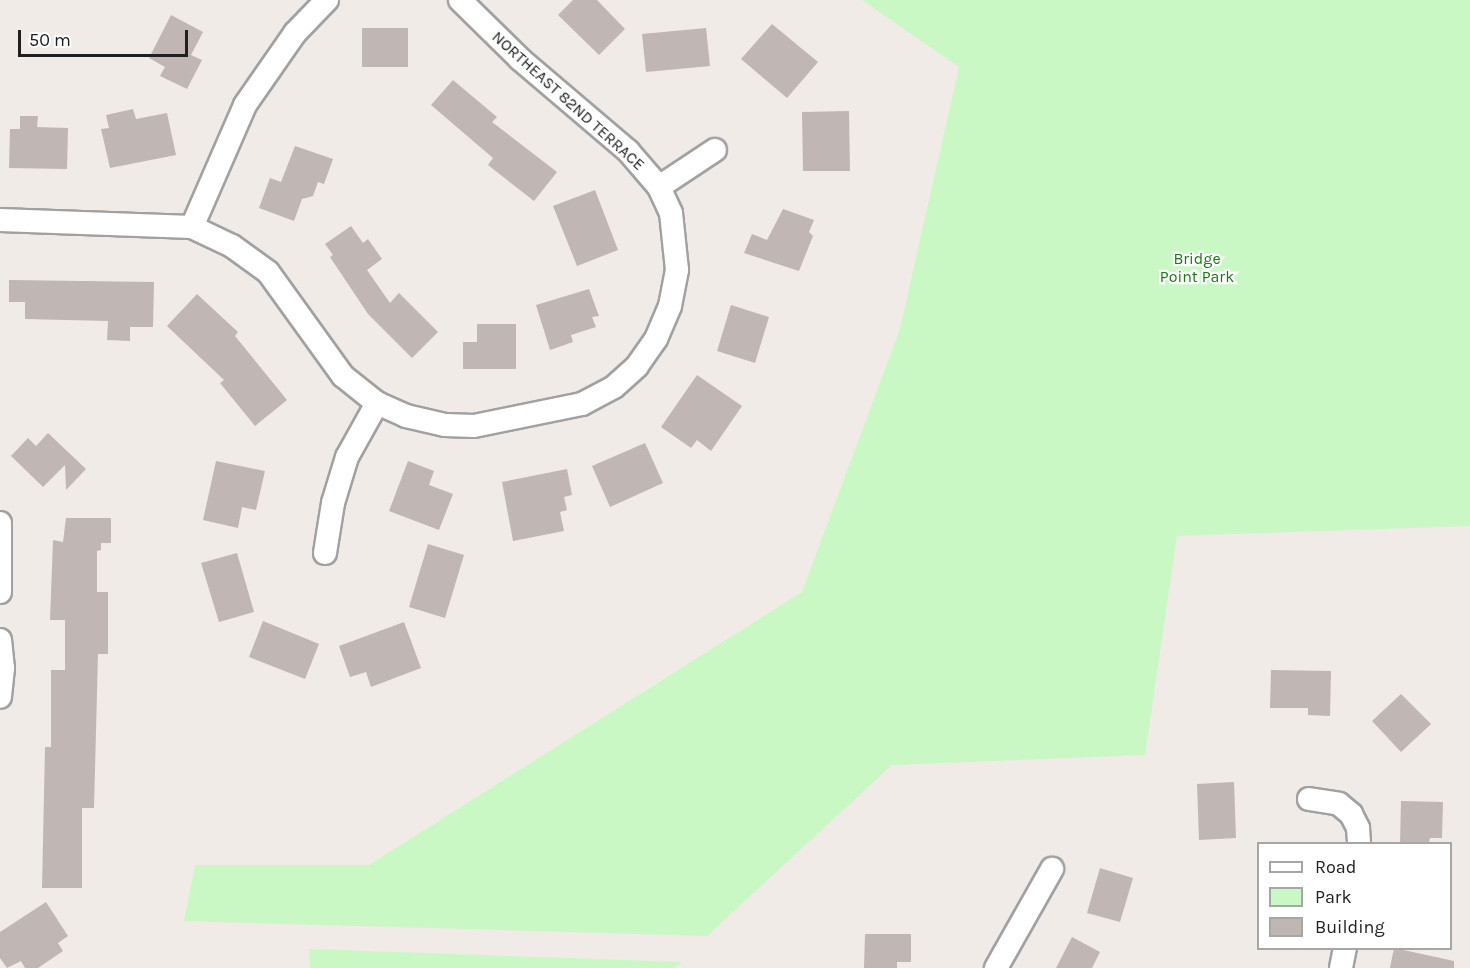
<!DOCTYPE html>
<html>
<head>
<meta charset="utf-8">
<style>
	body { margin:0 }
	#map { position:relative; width:1470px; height:968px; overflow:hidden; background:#f0ebe6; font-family:Karla,sans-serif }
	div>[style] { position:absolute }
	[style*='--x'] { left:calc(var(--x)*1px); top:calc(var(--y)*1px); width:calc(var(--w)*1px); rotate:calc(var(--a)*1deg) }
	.park>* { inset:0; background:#c9f8c5 }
	.building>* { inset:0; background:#c0b6b3 }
	.roads { filter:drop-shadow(2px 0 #a1a1a1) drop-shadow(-2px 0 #a1a1a1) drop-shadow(0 2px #a1a1a1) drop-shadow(0 -2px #a1a1a1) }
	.minor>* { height:22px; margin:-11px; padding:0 11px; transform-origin:11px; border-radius:11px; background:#fff }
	span { translate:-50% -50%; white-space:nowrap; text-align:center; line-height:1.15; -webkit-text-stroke:4.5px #fff; paint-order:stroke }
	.street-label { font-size:16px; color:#202020 }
	.park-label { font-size:16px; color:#177c0f }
	.legend { position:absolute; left:1257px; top:842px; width:195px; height:108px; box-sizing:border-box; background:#fff; border:2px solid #a6a6a6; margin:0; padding:8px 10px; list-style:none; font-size:18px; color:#202020 }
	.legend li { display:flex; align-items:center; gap:12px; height:30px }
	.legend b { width:30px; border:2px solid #a6a6a6 }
	.scale { position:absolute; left:18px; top:30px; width:170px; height:27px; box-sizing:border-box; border:3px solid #202020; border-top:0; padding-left:8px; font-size:18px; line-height:21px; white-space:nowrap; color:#202020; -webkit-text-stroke:4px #fff; paint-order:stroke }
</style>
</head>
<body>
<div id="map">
	<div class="park">
		<div style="clip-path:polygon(862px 0,1470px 0,1470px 526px,1177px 536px,1145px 755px,892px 765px,707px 936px,184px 921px,195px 865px,369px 865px,802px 592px,900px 329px,959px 67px)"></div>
		<div style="clip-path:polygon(309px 949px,682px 962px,674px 968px,310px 968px)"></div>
	</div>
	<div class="building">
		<div style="clip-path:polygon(573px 0,597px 0,625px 29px,599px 55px,558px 15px)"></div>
		<div style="clip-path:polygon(171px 15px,203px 32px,191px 55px,202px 60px,187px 89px,160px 76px,165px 67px,149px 58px)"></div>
		<div style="clip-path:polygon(772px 24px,818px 62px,787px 98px,741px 59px)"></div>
		<div style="clip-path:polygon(362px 28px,408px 28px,408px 67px,362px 67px)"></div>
		<div style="clip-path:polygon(706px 28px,710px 66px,646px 72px,642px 34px)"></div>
		<div style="clip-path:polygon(453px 80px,497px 117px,492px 122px,557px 172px,534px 201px,488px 165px,493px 158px,431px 105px)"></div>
		<div style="clip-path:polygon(133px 109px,136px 119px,167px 113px,176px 155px,110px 168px,101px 129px,109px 128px,106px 115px)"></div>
		<div style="clip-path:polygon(849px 111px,850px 171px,803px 171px,802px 112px)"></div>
		<div style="clip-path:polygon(20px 116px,38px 116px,37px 127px,68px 128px,67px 169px,9px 168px,10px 129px,20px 129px)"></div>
		<div style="clip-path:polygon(295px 146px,333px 159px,324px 184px,318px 182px,313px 196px,302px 199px,294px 221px,259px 208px,270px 178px,281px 182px)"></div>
		<div style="clip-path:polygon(595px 190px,618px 250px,577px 266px,553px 206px)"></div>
		<div style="clip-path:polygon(783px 209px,814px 220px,809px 232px,813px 236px,799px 271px,744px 253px,752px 234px,767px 240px)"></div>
		<div style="clip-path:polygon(351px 226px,363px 243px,368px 239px,382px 259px,367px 270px,390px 303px,399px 293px,438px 332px,412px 358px,368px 314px,330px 257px,333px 255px,325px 244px)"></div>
		<div style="clip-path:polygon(9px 280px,154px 282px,153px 327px,130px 327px,130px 341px,107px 340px,108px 321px,25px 319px,25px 302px,9px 302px)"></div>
		<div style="clip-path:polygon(589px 289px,599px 316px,592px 317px,596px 327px,571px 335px,573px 342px,550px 350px,536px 305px)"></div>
		<div style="clip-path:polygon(197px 294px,238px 332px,235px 336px,287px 400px,255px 426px,220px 383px,224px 380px,167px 326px)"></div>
		<div style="clip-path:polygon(731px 305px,769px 317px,755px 363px,717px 351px)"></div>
		<div style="clip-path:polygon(477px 324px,516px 324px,516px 369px,463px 369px,463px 342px,477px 342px)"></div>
		<div style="clip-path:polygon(697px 375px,742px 406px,711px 451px,697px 440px,691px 448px,661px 427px)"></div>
		<div style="clip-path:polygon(48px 433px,86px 469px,66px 490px,65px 465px,43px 487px,11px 456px,28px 438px,36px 446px)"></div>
		<div style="clip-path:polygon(645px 443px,663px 483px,610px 507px,592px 466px)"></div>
		<div style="clip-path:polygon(216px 461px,265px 471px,256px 510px,242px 507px,238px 528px,203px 520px)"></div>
		<div style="clip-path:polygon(408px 461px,434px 471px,429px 485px,453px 494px,439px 530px,389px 511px)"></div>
		<div style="clip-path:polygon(567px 469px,572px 495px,564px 497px,567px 510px,560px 512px,564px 531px,513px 541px,502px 482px)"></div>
		<div style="clip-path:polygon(66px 518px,111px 518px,111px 543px,101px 543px,101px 550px,97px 551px,97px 592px,108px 592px,108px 654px,98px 654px,94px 808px,82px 808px,82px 888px,42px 888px,45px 747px,51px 747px,51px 670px,65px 670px,65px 620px,50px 620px,53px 540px,63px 542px)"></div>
		<div style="clip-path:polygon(428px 544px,464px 555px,445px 618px,409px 607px)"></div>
		<div style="clip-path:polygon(237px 553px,254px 612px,219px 622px,201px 563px)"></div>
		<div style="clip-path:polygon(263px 621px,319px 644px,305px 679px,249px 657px)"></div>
		<div style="clip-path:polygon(404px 622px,421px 668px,371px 687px,366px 672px,350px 677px,339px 646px)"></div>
		<div style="clip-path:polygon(1271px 670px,1331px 671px,1330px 716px,1308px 715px,1308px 708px,1270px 708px)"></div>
		<div style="clip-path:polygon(1401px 694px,1431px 724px,1401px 752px,1372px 721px)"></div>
		<div style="clip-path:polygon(1234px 782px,1236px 838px,1199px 840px,1197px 784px)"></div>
		<div style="clip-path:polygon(1401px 801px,1443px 802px,1442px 838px,1430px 838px,1429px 843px,1400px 843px)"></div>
		<div style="clip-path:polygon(1100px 868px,1133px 878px,1120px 922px,1087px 913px)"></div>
		<div style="clip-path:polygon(46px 902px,68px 936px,58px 943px,63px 951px,38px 968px,25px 968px,21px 961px,7px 968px,0 958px,0 932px)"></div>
		<div style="clip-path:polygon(865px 934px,911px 934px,911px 962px,897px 962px,897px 968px,864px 968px)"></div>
		<div style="clip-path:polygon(1072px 937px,1100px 952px,1092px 968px,1056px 968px)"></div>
		<div style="clip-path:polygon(1394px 948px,1454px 961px,1454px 968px,1390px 968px)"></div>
	</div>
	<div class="roads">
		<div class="minor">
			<div style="--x:659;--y:187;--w:67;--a:-33.5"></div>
			<div style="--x:0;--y:220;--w:192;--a:2.1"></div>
			<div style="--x:192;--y:227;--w:44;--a:25.4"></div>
			<div style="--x:232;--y:246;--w:44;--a:35.8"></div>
			<div style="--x:268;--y:272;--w:128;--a:54.2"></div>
			<div style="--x:343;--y:376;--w:43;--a:38.5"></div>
			<div style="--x:377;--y:403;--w:32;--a:24"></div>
			<div style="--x:406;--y:416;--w:40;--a:13"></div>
			<div style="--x:445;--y:425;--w:29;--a:2"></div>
			<div style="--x:474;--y:426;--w:110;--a:-11.5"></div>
			<div style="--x:582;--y:404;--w:36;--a:-28"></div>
			<div style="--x:614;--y:387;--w:31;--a:-42"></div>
			<div style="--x:637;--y:366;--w:33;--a:-55"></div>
			<div style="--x:656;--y:339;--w:36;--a:-67"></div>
			<div style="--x:670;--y:306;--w:37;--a:-79"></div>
			<div style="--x:677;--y:270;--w:57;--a:-96"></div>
			<div style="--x:671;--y:213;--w:29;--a:-115"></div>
			<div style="--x:659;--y:187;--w:48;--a:-130.7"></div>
			<div style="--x:628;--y:151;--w:142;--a:-139.6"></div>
			<div style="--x:520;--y:59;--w:84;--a:-135.5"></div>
			<div style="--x:192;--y:227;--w:133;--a:-66.5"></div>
			<div style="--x:245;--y:105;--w:88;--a:-55.2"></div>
			<div style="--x:295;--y:33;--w:46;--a:-45.9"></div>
			<div style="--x:0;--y:523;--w:69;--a:90"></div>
			<div style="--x:325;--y:553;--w:51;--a:-80.9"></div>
			<div style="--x:333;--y:503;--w:48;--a:-73.1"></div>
			<div style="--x:347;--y:457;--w:62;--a:-60.9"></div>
			<div style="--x:0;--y:640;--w:28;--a:84"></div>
			<div style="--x:3;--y:668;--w:29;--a:96"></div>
			<div style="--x:1309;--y:799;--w:30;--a:9"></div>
			<div style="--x:1339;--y:804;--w:16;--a:40"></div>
			<div style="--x:1351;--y:814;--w:16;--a:63"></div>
			<div style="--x:1358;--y:828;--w:16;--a:86"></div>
			<div style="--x:996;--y:968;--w:114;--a:-60.5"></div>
			<div style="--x:1341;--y:968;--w:20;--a:-79"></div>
		</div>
	</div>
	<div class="street-label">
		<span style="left:568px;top:101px;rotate:42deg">NORTHEAST 82ND TERRACE</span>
	</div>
	<div class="park-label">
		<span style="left:1197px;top:268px">Bridge<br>Point Park</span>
	</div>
	<ul class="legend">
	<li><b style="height:8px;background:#fff"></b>Road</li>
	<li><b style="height:16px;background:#c9f8c5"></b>Park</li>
	<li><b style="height:16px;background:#c0b6b3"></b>Building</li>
	</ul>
	<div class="scale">50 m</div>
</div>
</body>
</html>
